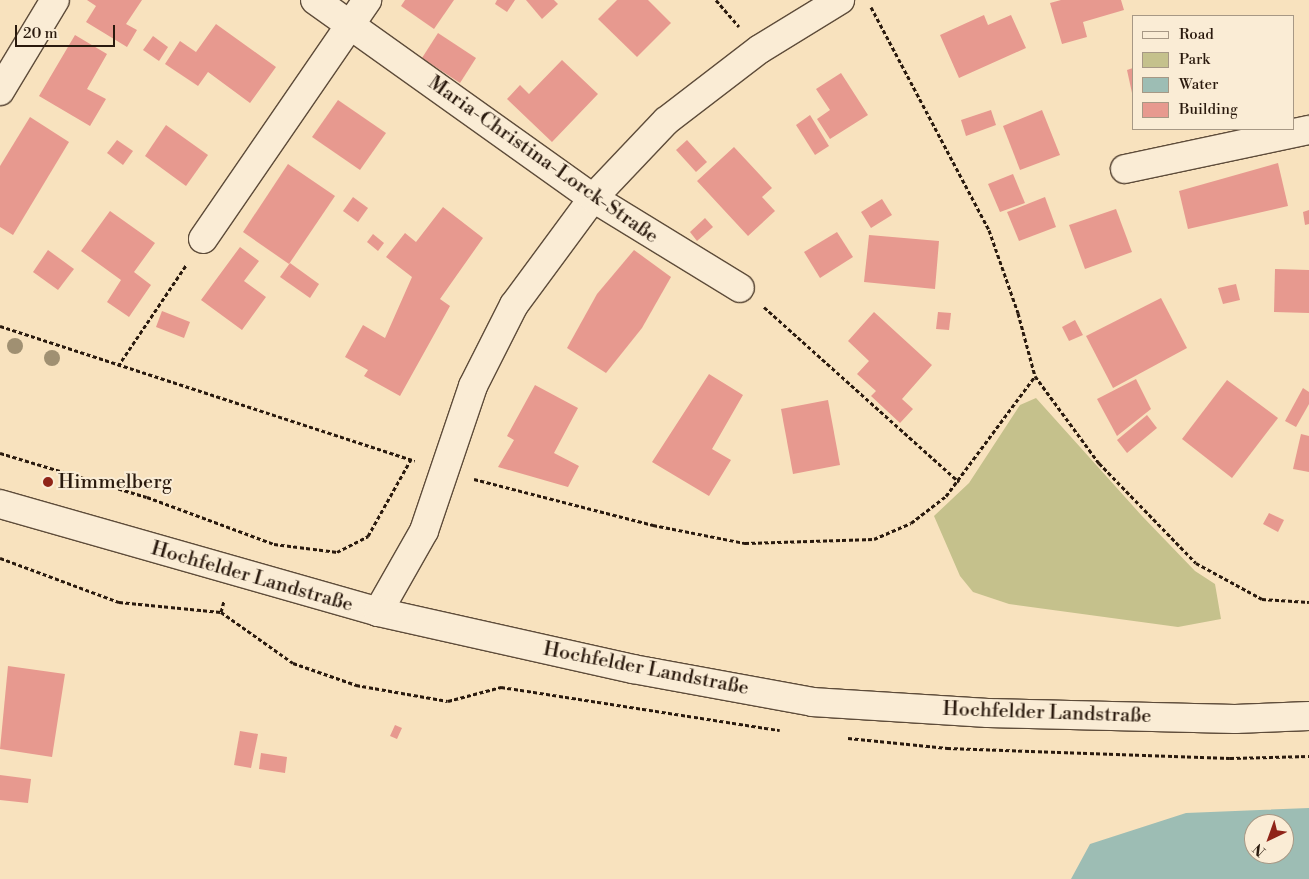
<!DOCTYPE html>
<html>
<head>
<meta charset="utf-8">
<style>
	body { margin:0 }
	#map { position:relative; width:1309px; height:879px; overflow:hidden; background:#f8e2be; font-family:"Libre Bodoni",serif }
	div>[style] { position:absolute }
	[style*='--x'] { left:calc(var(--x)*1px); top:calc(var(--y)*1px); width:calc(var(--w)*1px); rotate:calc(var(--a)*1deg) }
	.green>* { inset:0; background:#c5c18c }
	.water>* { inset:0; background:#9dbdb4 }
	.building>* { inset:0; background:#e7998f }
	.path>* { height:3px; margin-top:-1.5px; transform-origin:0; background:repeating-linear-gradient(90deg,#2a1a0e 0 4px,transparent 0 6.5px) }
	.roads { filter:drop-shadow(1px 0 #5e4c3a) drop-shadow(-1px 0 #5e4c3a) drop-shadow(0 1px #5e4c3a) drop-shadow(0 -1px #5e4c3a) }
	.minor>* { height:28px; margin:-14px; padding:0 14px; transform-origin:14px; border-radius:14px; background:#faecd5 }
	.secondary>* { height:28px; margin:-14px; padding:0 14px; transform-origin:14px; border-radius:14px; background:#faecd5 }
	.trees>* { width:16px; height:16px; margin:-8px; border-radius:50%; background:#a09072 }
	.dots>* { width:14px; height:14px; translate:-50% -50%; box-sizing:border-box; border:2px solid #faecd5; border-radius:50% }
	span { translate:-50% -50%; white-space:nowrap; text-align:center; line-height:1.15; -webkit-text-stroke:4px #faecd5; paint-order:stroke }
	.street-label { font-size:20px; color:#2a1a0e }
	.poi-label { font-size:20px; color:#2a1a0e }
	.left { translate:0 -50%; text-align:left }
	.legend { position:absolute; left:1132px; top:15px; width:162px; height:115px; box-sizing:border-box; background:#faecd5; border:1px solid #a79885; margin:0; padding:6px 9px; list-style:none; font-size:15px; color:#2a1a0e }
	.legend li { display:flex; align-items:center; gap:10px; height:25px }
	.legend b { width:25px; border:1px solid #a79885 }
	.north { position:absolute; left:1244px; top:814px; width:50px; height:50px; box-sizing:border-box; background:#faecd5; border:1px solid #a79885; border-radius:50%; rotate:222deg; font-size:14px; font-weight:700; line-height:20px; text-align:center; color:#2a1a0e }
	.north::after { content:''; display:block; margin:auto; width:18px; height:22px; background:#8f2418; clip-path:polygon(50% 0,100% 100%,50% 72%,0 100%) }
	.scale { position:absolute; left:15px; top:25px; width:100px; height:22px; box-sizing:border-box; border:2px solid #2a1a0e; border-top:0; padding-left:6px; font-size:15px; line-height:18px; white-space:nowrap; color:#2a1a0e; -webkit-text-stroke:4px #faecd5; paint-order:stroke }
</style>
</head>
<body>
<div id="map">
	<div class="green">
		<div style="clip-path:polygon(1036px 398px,1142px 516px,1195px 571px,1215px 584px,1221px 619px,1178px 627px,1009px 604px,973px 592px,960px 576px,934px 516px,969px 483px,1020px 405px)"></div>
	</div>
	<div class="water">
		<div style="clip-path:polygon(evenodd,1309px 808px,1309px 879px,1071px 879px,1090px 844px,1186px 813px,1309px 808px,1254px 824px,1284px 824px,1284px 854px,1254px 854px,1254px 824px)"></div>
	</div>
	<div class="building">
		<div style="clip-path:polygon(87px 0,142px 0,126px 24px,137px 30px,127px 47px,86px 22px,96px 6px)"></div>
		<div style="clip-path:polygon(405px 0,454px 0,434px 29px,401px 6px)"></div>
		<div style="clip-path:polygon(497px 0,515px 0,507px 12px,495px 4px)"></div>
		<div style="clip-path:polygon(526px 0,554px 0,558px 4px,542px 19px)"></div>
		<div style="clip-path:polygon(617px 0,648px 0,671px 23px,637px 57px,598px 19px)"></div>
		<div style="clip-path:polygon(1061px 0,1121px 0,1124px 10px,1083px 22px,1087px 37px,1062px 44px,1050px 3px)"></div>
		<div style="clip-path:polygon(984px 15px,988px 25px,1011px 15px,1026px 48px,959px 78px,940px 35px)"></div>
		<div style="clip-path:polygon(216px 24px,276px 67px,250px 103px,208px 72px,198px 86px,165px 64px,180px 41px,196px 52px)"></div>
		<div style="clip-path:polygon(438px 33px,476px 58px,460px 83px,422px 58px)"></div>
		<div style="clip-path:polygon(75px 35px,107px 54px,87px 89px,106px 99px,90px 126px,39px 96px)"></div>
		<div style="clip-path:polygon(153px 36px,168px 47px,159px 61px,143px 50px)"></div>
		<div style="clip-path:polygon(562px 60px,598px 94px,552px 142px,507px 99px,520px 85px,529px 94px)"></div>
		<div style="clip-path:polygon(1133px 68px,1133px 93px,1132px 93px,1127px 70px)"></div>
		<div style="clip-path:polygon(841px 73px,868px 115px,830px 139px,817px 119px,830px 110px,816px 89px)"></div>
		<div style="clip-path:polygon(338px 100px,386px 133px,360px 170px,312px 137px)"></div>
		<div style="clip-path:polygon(991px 110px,996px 125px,966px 136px,961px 120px)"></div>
		<div style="clip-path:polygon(1042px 110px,1060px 155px,1020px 170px,1003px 126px)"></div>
		<div style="clip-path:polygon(810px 115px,829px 146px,815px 155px,796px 125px)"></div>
		<div style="clip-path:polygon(30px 117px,69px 142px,13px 235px,0 227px,0 166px)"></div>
		<div style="clip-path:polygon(166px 125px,208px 155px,186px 186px,145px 156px)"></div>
		<div style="clip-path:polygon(117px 140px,133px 151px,123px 165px,107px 153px)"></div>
		<div style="clip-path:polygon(687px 140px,707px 162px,696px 172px,676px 150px)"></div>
		<div style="clip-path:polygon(734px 147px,772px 188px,762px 197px,775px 211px,748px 236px,697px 181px)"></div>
		<div style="clip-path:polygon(1278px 163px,1288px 206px,1188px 229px,1179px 191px)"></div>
		<div style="clip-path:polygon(288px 164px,335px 196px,289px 264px,243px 232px)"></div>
		<div style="clip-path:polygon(1013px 174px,1025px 203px,1000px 212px,988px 184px)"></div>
		<div style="clip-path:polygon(353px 197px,368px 208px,358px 222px,343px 211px)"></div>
		<div style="clip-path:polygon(1045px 197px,1056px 227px,1019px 241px,1007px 212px)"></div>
		<div style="clip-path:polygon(882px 199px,892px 215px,871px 228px,861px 212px)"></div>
		<div style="clip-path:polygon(443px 207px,483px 238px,440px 299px,450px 306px,400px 396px,364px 376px,368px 370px,345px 357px,363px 325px,385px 338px,412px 277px,386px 257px,405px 233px,416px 242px)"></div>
		<div style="clip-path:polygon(1116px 209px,1132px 252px,1085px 269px,1069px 225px)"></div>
		<div style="clip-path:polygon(1309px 210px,1309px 224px,1305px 225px,1303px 212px)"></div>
		<div style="clip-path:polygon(110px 211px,155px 243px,134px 272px,151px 285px,129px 317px,107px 302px,121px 280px,81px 251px)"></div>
		<div style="clip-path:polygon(705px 218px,713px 227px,697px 241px,690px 232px)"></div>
		<div style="clip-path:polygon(837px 232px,853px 257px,820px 278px,804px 252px)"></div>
		<div style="clip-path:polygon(373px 234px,384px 243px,378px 251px,367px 242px)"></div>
		<div style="clip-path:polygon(869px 235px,939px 241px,935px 289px,864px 282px)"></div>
		<div style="clip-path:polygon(240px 247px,259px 261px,244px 281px,266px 297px,242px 330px,201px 300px)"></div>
		<div style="clip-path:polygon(48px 250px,74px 269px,58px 290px,33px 272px)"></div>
		<div style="clip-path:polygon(634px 250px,671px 277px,642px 328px,606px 373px,567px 348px,597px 294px)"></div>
		<div style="clip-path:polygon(290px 263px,319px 284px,310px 298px,280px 277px)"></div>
		<div style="clip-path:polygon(1275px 269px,1309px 270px,1309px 313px,1274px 312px)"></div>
		<div style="clip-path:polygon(1236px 284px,1240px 300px,1223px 304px,1218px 288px)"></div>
		<div style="clip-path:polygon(1161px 298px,1187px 348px,1113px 388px,1086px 336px)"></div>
		<div style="clip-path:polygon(162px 311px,190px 322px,184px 338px,156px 327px)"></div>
		<div style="clip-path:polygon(874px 312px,932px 365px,902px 399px,913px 409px,900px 423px,871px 396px,876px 391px,857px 374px,869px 361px,848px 341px)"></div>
		<div style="clip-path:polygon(938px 312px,951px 313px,949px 330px,936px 329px)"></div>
		<div style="clip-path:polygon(1075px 320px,1083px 335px,1069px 341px,1062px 327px)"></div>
		<div style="clip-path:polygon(709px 374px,743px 395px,712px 449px,731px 460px,709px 496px,652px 462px)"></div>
		<div style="clip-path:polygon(1136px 379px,1151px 409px,1117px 436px,1097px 399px)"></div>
		<div style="clip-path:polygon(1227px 380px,1278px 418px,1232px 478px,1182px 439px)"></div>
		<div style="clip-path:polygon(535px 385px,578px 408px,554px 453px,579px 466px,568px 487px,498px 467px,514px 440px,507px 436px)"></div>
		<div style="clip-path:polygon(1303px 388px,1309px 392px,1309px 404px,1296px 427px,1285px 421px)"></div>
		<div style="clip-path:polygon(828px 400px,840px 465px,793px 474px,781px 409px)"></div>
		<div style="clip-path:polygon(1147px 415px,1157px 428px,1127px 453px,1117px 440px)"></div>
		<div style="clip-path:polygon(1301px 434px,1309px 436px,1309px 472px,1293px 469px)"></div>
		<div style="clip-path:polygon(1269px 513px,1284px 520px,1278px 532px,1263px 524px)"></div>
		<div style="clip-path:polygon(8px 666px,65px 674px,52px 757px,0 749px)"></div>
		<div style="clip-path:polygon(395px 725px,402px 728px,397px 739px,390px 736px)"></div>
		<div style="clip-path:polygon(240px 731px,258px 734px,251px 768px,234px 765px)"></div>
		<div style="clip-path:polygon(261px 753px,287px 757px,285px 773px,259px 769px)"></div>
		<div style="clip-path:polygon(0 775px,31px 779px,28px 803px,0 800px)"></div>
	</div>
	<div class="path">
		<div style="--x:716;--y:0;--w:35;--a:49"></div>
		<div style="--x:871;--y:7;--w:252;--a:62.1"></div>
		<div style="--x:989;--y:230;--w:88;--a:70.7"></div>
		<div style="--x:1018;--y:313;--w:65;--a:74.9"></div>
		<div style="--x:1035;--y:376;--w:108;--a:53.7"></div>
		<div style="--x:1099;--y:463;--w:139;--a:45.9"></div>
		<div style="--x:1196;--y:563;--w:75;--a:28.6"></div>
		<div style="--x:1262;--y:599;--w:47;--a:3.7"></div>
		<div style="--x:764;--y:307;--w:262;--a:41.9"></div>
		<div style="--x:0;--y:326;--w:436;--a:18"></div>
		<div style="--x:118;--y:366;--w:122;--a:-56"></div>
		<div style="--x:0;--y:453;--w:153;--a:16.7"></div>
		<div style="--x:147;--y:497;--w:135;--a:20.3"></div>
		<div style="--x:274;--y:544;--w:64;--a:7.2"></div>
		<div style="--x:337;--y:552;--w:35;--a:-27"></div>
		<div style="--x:368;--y:536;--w:88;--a:-60.8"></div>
		<div style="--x:474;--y:479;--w:185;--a:14.4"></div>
		<div style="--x:653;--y:525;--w:94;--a:11.1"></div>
		<div style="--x:745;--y:543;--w:129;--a:-1.8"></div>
		<div style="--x:874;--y:539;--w:40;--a:-23.4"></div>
		<div style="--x:911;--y:523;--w:44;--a:-37.6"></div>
		<div style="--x:946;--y:496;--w:149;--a:-53.4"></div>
		<div style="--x:0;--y:558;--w:127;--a:20.3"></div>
		<div style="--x:119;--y:602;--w:102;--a:5.6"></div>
		<div style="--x:221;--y:612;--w:88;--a:35.3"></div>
		<div style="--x:293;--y:663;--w:67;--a:19.2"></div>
		<div style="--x:356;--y:685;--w:93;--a:9.9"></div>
		<div style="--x:448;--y:701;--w:55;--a:-14.8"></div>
		<div style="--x:501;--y:687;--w:282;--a:8.8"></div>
		<div style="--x:221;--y:612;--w:11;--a:-75"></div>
		<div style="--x:848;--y:738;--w:100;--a:5.8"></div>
		<div style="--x:947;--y:748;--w:283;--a:2"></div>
		<div style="--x:1230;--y:758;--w:79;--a:-1.5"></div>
	</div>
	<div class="roads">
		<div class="minor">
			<div style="--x:315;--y:0;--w:341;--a:35.5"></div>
			<div style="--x:593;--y:198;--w:172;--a:31.5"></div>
			<div style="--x:0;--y:91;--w:106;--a:-58.9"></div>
			<div style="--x:1125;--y:169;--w:188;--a:-12"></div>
			<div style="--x:203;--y:239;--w:290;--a:-55.5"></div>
			<div style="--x:378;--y:612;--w:93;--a:-60.4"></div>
			<div style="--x:424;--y:531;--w:153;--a:-71.3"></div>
			<div style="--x:473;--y:386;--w:91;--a:-63.2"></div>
			<div style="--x:514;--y:305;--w:133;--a:-53.6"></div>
			<div style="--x:593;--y:198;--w:106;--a:-46.5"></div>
			<div style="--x:666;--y:121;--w:118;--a:-37.5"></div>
			<div style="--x:760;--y:49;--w:94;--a:-31.5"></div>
		</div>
		<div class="secondary">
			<div style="--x:0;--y:504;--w:393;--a:15.9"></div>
			<div style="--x:378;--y:612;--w:261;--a:12.6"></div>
			<div style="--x:633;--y:669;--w:182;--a:10.4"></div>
			<div style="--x:812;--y:702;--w:176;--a:3.6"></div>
			<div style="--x:988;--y:713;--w:247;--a:1.4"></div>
			<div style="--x:1235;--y:719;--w:74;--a:-2.3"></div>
		</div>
	</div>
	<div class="trees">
		<div style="left:15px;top:346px"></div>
		<div style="left:52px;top:358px"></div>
	</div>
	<div class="dots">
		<div style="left:48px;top:482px;background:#8f2418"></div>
	</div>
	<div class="street-label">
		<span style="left:543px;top:160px;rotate:35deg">Maria-Christina-Lorck-Straße</span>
		<span style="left:252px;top:577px;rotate:16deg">Hochfelder Landstraße</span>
		<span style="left:646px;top:669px;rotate:11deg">Hochfelder Landstraße</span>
		<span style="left:1047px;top:713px;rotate:2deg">Hochfelder Landstraße</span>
	</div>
	<div class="poi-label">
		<span class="left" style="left:58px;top:482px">Himmelberg</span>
	</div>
	<ul class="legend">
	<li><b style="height:6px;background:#faecd5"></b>Road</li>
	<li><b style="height:14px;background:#c5c18c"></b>Park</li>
	<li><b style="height:14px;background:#9dbdb4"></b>Water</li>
	<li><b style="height:14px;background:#e7998f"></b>Building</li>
	</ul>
	<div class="north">N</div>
	<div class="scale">20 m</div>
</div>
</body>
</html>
